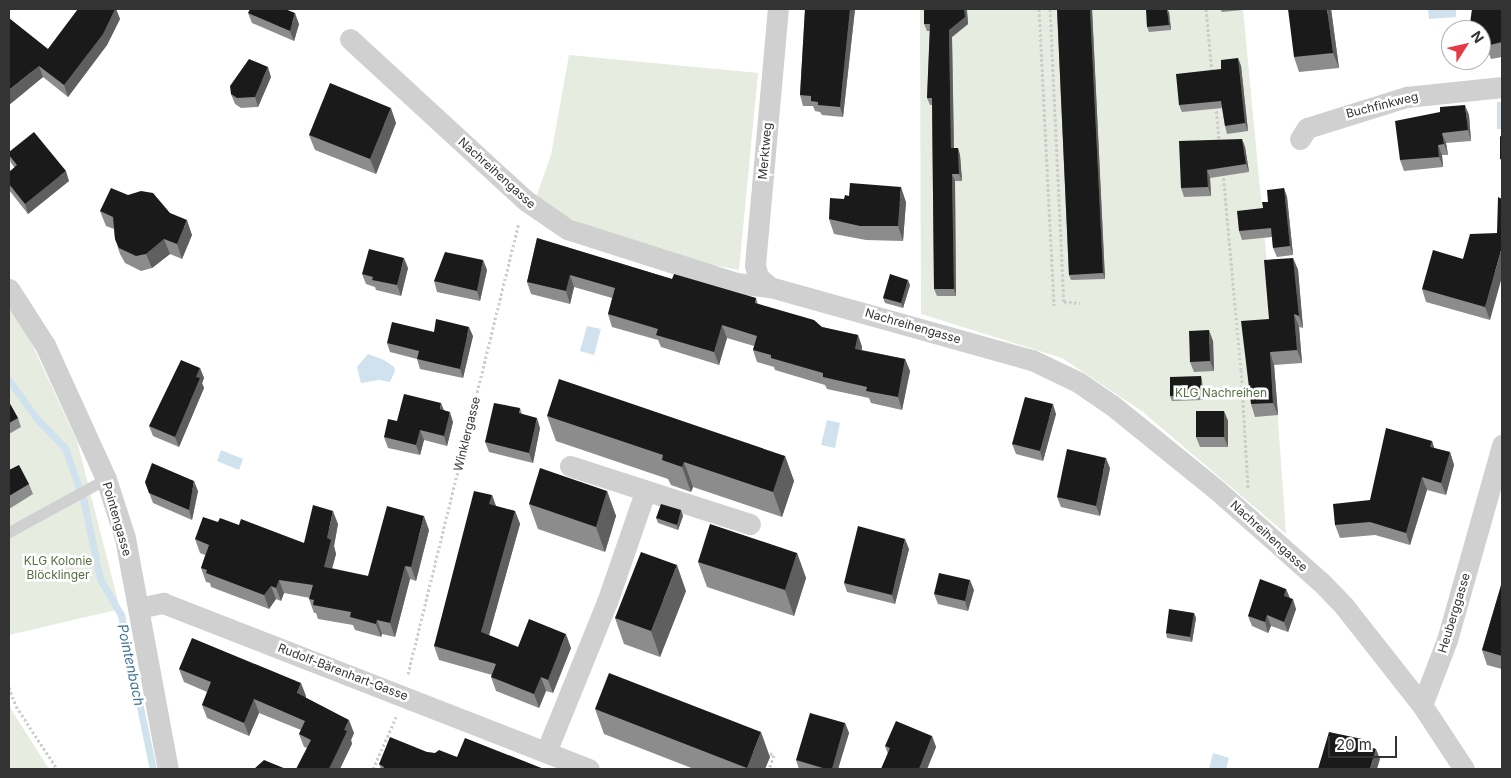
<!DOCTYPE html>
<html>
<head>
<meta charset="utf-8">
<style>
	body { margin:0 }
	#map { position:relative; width:1511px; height:778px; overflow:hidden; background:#fff; font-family:Inter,sans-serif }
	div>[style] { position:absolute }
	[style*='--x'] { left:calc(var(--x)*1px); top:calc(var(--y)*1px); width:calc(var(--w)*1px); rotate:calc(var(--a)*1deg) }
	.green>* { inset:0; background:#e6ecdf }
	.water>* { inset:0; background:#cfe2ee }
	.stream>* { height:7px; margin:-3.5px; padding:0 3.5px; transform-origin:3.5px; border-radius:3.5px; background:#cfe2ee }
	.path>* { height:3px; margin-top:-1.5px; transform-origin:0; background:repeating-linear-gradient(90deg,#cdcdcd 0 2.5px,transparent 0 5px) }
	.lane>* { height:11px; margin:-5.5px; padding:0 5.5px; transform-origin:5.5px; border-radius:5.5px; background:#d0d0d0 }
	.street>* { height:21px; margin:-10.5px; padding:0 10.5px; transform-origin:10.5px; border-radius:10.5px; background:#d0d0d0 }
	.wall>* { inset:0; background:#8c8c8c }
	.shaded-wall>* { inset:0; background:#5f5f5f }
	.building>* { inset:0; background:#1a1a1a }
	span { translate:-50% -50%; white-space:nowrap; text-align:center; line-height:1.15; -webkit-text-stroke:5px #fff; paint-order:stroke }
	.street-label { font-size:12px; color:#333 }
	.park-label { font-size:12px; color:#56703f }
	.water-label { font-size:14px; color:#3f7597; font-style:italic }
	.frame { position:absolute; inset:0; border:10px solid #333; pointer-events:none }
	.north { position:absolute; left:1441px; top:20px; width:50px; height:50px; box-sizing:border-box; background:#fff; border:1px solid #adadad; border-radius:50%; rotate:55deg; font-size:14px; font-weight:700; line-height:20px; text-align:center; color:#333 }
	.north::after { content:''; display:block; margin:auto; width:18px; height:22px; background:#e63946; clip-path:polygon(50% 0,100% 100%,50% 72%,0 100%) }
	.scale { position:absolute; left:1328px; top:736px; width:69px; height:22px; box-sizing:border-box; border:2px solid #333; border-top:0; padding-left:6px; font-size:15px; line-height:18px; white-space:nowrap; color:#333; -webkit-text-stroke:4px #fff; paint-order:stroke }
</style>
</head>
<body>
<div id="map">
	<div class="green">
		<div style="clip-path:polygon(920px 9px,1243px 9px,1267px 263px,1286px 534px,1143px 412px,1062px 358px,921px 314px)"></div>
		<div style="clip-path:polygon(569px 55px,758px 73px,739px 270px,694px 261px,596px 230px,552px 210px,536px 198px,551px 155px)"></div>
		<div style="clip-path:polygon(9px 303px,30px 340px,77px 441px,120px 609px,9px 635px)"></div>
		<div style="clip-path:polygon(9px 702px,12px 711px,49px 769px,9px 769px)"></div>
	</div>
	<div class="water">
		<div style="clip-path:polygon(1428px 9px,1456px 9px,1456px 17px,1429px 19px)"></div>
		<div style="clip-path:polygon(1497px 102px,1502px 102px,1502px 129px,1497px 129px)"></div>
		<div style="clip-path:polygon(587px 326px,601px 329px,594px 355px,580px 351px)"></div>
		<div style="clip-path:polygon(368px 354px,384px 360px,394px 367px,395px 371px,390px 382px,379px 380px,361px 383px,357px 367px)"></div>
		<div style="clip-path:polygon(827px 420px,840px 423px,835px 448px,821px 445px)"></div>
		<div style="clip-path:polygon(221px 450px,243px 459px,239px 470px,217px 461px)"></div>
		<div style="clip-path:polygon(1213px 753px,1229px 758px,1226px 769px,1209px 769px)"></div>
	</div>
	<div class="stream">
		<div style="--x:9;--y:380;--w:48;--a:54.3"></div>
		<div style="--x:37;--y:419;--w:40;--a:46"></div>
		<div style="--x:65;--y:448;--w:57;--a:70.6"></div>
		<div style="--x:84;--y:502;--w:79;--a:78.3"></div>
		<div style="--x:100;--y:579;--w:42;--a:59.7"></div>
		<div style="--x:121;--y:615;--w:157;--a:78.3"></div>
	</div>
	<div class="path">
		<div style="--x:1039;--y:9;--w:297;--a:87.1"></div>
		<div style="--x:1050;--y:9;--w:293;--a:87.3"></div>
		<div style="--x:1064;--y:302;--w:16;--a:4"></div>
		<div style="--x:1206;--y:9;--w:64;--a:84.6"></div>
		<div style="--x:1216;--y:106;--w:36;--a:85"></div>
		<div style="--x:1223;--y:173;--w:198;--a:84.8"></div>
		<div style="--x:1241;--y:370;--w:119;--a:86.6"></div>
		<div style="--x:408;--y:674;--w:464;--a:-76.2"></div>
		<div style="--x:9;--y:687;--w:20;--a:70"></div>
		<div style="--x:16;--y:706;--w:75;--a:56.9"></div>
		<div style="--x:765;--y:752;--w:9;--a:18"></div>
		<div style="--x:774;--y:755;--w:15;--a:110"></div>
		<div style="--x:373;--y:769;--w:57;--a:-66.1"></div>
	</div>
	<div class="lane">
		<div style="--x:9;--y:532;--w:111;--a:-28.7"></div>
	</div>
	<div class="street">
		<div style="--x:350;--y:39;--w:238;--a:42.6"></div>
		<div style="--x:525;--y:200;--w:51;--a:34.6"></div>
		<div style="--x:567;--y:229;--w:177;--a:17.7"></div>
		<div style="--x:736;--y:283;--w:34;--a:7"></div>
		<div style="--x:770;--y:287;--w:272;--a:15.6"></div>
		<div style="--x:1032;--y:360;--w:51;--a:25.6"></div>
		<div style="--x:1078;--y:382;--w:42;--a:34.4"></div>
		<div style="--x:1113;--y:406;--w:135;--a:39"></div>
		<div style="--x:1218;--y:491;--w:137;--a:41.5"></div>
		<div style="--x:1321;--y:582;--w:33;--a:46"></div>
		<div style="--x:1344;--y:606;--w:126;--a:51.8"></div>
		<div style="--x:1300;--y:139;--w:13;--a:-58"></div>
		<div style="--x:1307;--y:128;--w:104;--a:-17.4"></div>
		<div style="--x:1406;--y:97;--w:97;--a:-5.9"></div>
		<div style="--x:770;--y:287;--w:16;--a:-140"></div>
		<div style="--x:758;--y:277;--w:12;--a:-104"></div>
		<div style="--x:755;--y:265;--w:257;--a:-84.9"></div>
		<div style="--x:9;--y:289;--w:67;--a:57.3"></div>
		<div style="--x:45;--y:345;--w:147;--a:65.5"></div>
		<div style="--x:106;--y:479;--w:62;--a:72.1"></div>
		<div style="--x:125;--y:538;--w:235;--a:79.5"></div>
		<div style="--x:570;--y:466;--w:189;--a:17.9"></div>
		<div style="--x:139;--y:608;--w:25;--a:-12"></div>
		<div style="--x:163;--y:603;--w:457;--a:21.3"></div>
		<div style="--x:546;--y:752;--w:162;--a:-67.9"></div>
		<div style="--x:607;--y:602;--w:116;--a:-70.9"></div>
		<div style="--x:1464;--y:769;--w:77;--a:-123.3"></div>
		<div style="--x:1422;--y:705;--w:70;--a:-69"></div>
		<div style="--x:1447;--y:640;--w:203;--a:-74.2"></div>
	</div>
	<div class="wall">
		<div style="clip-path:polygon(78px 9px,116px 9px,120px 19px,107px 45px,68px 97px,43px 77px,9px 105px,48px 49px)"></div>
		<div style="clip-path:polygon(805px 9px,855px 9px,843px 117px,822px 115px,820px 112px,815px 111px,813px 106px,803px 106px,800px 95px)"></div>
		<div style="clip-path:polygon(924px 9px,966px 9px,967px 11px,968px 24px,952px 37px,954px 148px,958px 148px,960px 155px,962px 181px,955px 181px,956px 296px,937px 296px,934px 289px,932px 105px,930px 105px,927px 98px,930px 31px,927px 31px,924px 24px)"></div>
		<div style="clip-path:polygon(1057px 9px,1092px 9px,1105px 279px,1071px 280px,1069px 275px)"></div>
		<div style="clip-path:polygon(1220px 9px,1242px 9px,1242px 10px,1222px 12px)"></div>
		<div style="clip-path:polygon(1331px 9px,1339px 68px,1299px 72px,1294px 57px)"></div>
		<div style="clip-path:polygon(1502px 9px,1502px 57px,1491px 59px,1486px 46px,1481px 42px,1481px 30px,1472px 30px,1470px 23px)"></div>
		<div style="clip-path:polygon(1169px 12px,1171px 30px,1149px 32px,1147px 27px)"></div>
		<div style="clip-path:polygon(248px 13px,299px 24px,294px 41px,252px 23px)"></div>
		<div style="clip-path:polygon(1238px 58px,1241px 66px,1248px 131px,1227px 134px,1225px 126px,1222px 108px,1182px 112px,1179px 105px,1221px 69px)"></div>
		<div style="clip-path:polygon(271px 77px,258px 107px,241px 108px,235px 104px,231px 94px)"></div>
		<div style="clip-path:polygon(1469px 115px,1471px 141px,1446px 143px,1448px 155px,1442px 155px,1443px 167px,1404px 171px,1400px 160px)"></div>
		<div style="clip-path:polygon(396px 123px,376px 174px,315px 150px,309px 135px)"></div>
		<div style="clip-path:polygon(1242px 139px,1245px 147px,1249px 172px,1210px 178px,1211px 196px,1184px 197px,1181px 188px)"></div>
		<div style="clip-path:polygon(9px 152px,69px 181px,28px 214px,9px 190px,9px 172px,15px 168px,11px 163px,9px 156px)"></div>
		<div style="clip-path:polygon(1284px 188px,1287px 197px,1293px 255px,1277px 257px,1273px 248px,1272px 237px,1242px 240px,1239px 231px,1263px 208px,1268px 202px)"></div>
		<div style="clip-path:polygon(1502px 199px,1490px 320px,1426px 302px,1422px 289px,1497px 233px)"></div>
		<div style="clip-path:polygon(906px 202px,903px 241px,866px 240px,834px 234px,829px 219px)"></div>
		<div style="clip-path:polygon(100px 211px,170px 213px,192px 235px,182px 259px,170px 254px,152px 268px,141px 271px,125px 263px,120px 254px,115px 239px,114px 229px,106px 226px)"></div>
		<div style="clip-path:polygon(537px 238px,672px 279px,756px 298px,758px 304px,822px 327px,858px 335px,862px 347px,862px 350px,905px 359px,910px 371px,902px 410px,871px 403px,869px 398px,827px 389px,825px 385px,775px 370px,774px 367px,757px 362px,753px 350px,754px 346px,727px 338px,719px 365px,661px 347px,658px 340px,612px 327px,608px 314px,612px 298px,574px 287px,570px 304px,531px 294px,527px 282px)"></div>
		<div style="clip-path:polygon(1293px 258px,1298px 270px,1303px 328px,1299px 327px,1302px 363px,1274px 365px,1278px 415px,1255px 417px,1251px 404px)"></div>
		<div style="clip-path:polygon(483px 260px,487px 270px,480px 301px,437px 292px,434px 281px)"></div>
		<div style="clip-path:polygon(408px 268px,401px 296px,376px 290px,375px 287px,366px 284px,362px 274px)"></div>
		<div style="clip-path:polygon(910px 285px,903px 308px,885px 303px,883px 298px)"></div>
		<div style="clip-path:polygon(434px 332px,473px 336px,463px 378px,420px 369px,417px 359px,390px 352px,387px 343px)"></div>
		<div style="clip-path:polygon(1213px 341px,1214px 371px,1194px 372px,1190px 362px)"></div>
		<div style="clip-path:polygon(200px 368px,204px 378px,202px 383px,204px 388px,179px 447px,153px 436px,149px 426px)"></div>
		<div style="clip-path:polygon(1201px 376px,1202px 381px,1203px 400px,1172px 401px,1170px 396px)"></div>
		<div style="clip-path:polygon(9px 402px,18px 418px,21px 427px,9px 434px)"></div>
		<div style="clip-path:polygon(520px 408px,522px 414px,540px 428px,533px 463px,489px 452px,485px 442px)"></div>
		<div style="clip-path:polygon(444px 410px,453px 422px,447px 446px,424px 440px,420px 455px,388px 448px,384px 437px,397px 421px)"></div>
		<div style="clip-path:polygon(1224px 411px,1228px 421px,1228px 447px,1200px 447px,1196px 437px)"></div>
		<div style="clip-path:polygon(1056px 414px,1043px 461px,1016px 454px,1012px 444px)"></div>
		<div style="clip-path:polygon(547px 416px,785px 456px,794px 481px,782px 517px,693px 487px,691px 492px,671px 485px,668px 479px,556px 441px)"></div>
		<div style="clip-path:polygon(1432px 441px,1434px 448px,1450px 452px,1454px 465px,1446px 495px,1427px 490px,1410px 545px,1375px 535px,1340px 538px,1335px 525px,1370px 500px)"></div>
		<div style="clip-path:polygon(1110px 468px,1100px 516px,1061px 507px,1057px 497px)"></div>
		<div style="clip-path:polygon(9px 470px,29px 484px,33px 494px,9px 509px)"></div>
		<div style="clip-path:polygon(145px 482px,198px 491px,192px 520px,153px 503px)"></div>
		<div style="clip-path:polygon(607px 491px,616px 516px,605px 552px,538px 529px,529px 504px)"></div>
		<div style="clip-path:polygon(492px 495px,496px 506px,515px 511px,520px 524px,489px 635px,518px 647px,571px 648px,553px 693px,546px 691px,539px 708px,496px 691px,491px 677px,492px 675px,439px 660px,434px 646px)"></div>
		<div style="clip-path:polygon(681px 510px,683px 516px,678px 530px,658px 523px,656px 518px)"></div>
		<div style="clip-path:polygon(338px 524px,334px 546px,336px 554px,332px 568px,368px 576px,429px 530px,416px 581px,410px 579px,395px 637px,382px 634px,381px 637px,355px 630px,353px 625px,318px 619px,316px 613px,314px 613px,309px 599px,310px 598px,284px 593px,281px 601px,276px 599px,269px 609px,211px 587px,210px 583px,206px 582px,201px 568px,205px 555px,200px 553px,195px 539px,239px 525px,304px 543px)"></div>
		<div style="clip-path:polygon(909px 549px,895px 604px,847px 592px,844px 583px)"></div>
		<div style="clip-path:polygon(797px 553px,806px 578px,794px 616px,707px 587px,698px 562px)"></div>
		<div style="clip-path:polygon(1502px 582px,1502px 669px,1487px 665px,1482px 650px)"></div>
		<div style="clip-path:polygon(1286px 589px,1290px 598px,1296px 609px,1288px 632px,1271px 626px,1268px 633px,1252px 626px,1248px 616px)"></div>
		<div style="clip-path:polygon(974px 590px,968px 611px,938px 604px,934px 594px)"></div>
		<div style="clip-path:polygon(686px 591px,660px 657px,624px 644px,615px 618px)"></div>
		<div style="clip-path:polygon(1194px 613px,1196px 618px,1192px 642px,1167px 638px,1166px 633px)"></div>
		<div style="clip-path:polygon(179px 669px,306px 696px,306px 698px,354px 733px,351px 740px,352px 744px,307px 748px,304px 747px,299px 734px,301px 730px,259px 713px,249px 736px,207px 718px,202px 705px,207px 692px,184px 682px)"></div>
		<div style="clip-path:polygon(595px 709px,770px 757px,765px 769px,694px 769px,604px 734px)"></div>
		<div style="clip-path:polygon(845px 723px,849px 733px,838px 769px,799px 769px,796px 760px)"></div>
		<div style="clip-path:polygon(932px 736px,936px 747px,927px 769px,881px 769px,888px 754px,885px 746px)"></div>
		<div style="clip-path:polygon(427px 752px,457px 757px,544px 769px,381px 769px,379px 764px)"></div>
	</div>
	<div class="shaded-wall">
		<div style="clip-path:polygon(115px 9px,116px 9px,120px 19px,107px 45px,68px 97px,64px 85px)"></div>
		<div style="clip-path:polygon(850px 9px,855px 9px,843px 117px,840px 107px)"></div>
		<div style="clip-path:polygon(964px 9px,966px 9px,967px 11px,968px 24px,952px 37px,954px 156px,951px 148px,949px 30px)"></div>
		<div style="clip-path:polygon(1090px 9px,1092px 9px,1105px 279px,1103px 273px)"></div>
		<div style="clip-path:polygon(1167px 9px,1169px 12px,1171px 30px,1169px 25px)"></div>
		<div style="clip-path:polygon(1327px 9px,1331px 9px,1339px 68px,1333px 53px)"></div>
		<div style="clip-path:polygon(295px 13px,299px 24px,294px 41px,290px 31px)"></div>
		<div style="clip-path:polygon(1238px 58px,1241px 66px,1248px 131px,1245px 123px)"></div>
		<div style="clip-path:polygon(39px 66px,43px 77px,9px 105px,9px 90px)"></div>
		<div style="clip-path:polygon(268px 67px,271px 77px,258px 107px,255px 97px)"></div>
		<div style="clip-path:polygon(1465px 105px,1469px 115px,1471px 141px,1468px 130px)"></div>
		<div style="clip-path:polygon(391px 108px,396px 123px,376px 174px,370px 159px)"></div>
		<div style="clip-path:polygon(1442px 133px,1446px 143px,1448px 155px,1444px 144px)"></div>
		<div style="clip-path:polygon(1242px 139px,1245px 147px,1249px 172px,1246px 164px)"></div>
		<div style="clip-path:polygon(1438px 145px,1442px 155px,1443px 167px,1439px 157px)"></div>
		<div style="clip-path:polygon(958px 148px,960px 155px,962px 181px,959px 174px)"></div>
		<div style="clip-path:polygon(1207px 170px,1210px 178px,1211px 196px,1208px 187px)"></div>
		<div style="clip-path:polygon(66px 171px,69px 181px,28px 214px,25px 204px)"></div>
		<div style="clip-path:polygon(952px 174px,955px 181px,956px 296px,954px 289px)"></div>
		<div style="clip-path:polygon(901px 187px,906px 202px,903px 241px,898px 226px)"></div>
		<div style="clip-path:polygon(1284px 188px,1287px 197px,1293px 255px,1290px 246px)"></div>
		<div style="clip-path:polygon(187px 220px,192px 235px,182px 259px,177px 244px)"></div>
		<div style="clip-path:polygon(164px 239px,170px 254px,152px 268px,146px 254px)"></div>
		<div style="clip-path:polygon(1502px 247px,1502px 277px,1490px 320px,1485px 307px)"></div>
		<div style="clip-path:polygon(404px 258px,408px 268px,401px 296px,397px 285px)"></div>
		<div style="clip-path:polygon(1293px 258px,1298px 270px,1303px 328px,1299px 316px)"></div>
		<div style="clip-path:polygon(483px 260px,487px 270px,480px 301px,477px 291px)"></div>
		<div style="clip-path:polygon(570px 275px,574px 287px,570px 304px,566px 291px)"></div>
		<div style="clip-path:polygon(908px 280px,910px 285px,903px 308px,901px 303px)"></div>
		<div style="clip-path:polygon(1294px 314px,1299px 327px,1302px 363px,1297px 350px)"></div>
		<div style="clip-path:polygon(722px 325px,727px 338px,719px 365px,714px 352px)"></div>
		<div style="clip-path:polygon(469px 327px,473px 336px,463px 378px,460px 369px)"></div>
		<div style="clip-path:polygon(1209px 330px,1213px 341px,1214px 371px,1210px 361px)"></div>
		<div style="clip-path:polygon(858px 335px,862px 347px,859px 361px,855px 349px)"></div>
		<div style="clip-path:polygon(1270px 352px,1274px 365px,1278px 415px,1273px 403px)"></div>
		<div style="clip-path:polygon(905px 359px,910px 371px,902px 410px,898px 397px)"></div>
		<div style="clip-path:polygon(200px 368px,204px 378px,202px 383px,204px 388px,179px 447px,175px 437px,196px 377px)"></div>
		<div style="clip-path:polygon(1201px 376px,1202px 381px,1203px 400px,1201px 394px)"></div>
		<div style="clip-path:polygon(441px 403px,445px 413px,440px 409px)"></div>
		<div style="clip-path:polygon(1053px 404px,1056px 414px,1043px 461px,1040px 451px)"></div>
		<div style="clip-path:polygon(1224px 411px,1228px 421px,1228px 447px,1224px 437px)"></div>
		<div style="clip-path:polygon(450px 412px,453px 422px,447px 446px,444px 436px)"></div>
		<div style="clip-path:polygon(537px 418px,540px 428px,533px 463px,529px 453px)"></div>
		<div style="clip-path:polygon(420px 430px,424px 440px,420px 455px,416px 445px)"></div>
		<div style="clip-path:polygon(1432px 441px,1436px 453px,1430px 447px)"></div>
		<div style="clip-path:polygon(1450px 452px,1454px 465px,1446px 495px,1441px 483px)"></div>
		<div style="clip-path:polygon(785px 456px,794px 481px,782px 517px,773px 492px)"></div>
		<div style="clip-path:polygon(1106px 458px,1110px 468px,1100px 516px,1096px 506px)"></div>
		<div style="clip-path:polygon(684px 462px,693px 487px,691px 492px,682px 467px)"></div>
		<div style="clip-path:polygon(1422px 477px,1427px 490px,1410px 545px,1406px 533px)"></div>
		<div style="clip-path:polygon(194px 481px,198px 491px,192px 520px,189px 510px)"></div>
		<div style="clip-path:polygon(607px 491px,616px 516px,605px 552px,596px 527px)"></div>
		<div style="clip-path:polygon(492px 495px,497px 509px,489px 504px)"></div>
		<div style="clip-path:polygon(681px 510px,683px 516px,678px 530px,677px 525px)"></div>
		<div style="clip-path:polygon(333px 511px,338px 524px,334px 546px,336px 554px,329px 580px,324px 567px,327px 538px)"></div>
		<div style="clip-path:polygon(515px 511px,520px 524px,486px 646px,481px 632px)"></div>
		<div style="clip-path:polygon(424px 516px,429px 530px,416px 581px,411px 567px)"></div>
		<div style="clip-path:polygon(905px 539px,909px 549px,895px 604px,892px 595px)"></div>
		<div style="clip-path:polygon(797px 553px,806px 578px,794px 616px,785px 590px)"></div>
		<div style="clip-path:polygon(677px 565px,686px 591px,660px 657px,651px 631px)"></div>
		<div style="clip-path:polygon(405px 566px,410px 579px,395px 637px,390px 623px)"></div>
		<div style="clip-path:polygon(279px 580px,284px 593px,281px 601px,276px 588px)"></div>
		<div style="clip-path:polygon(970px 580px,974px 590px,968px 611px,965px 601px)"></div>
		<div style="clip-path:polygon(271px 586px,276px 599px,269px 609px,264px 595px)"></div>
		<div style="clip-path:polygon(1286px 589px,1290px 599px,1284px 596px)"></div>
		<div style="clip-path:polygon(1293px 599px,1296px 609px,1288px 632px,1284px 622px)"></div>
		<div style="clip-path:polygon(1194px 613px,1196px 618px,1192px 642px,1190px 637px)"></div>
		<div style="clip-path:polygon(1267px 615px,1271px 626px,1268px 633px,1265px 622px)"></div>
		<div style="clip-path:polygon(377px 620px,382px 634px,381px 637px,376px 624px)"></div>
		<div style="clip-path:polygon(566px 634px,571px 648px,553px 693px,548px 680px)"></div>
		<div style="clip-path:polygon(541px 677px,546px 691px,539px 708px,534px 694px)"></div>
		<div style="clip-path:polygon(301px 683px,306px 696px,302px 706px,297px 693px)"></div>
		<div style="clip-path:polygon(254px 699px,259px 713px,249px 736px,244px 723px)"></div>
		<div style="clip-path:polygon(349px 720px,354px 733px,351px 740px,352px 744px,340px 769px,329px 769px,344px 730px)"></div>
		<div style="clip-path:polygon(845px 723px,849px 733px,838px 769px,832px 769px)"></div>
		<div style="clip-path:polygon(761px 732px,770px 757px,765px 769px,747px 769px,747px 768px)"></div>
		<div style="clip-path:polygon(932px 736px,936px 747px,927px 769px,919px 769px)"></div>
		<div style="clip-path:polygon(1376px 749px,1380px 759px,1377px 769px,1370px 769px)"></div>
	</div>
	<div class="building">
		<div style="clip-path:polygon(78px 9px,115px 9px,103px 34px,64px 85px,39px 66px,9px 90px,9px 18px,48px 49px)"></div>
		<div style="clip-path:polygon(250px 9px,285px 9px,295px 13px,290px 31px,248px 13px)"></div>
		<div style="clip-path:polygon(805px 9px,850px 9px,840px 107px,818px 105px,818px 102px,811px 101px,811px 96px,800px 95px)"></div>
		<div style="clip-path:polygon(924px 9px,964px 9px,965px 17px,949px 30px,951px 148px,958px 148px,959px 174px,952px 174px,954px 289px,934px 289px,932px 98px,927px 98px,930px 24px,924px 24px)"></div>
		<div style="clip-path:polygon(1057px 9px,1090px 9px,1103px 273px,1069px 275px)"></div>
		<div style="clip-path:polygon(1154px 9px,1167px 9px,1169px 25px,1147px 27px,1146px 10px)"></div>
		<div style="clip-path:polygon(1288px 9px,1327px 9px,1333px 53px,1294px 57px)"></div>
		<div style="clip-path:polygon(1472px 9px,1502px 9px,1502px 42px,1486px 46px,1482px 33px,1481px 32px,1481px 30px,1478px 30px,1470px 23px)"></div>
		<div style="clip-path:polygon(1238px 58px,1245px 123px,1225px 126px,1221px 101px,1179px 105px,1176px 74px,1221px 69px,1221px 60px)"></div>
		<div style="clip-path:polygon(249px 59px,268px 67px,255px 97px,237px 98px,231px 94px,230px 86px)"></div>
		<div style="clip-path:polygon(330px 83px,391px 108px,370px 159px,309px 135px)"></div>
		<div style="clip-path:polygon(1465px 105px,1468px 130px,1442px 133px,1444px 144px,1438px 145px,1439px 157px,1400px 160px,1395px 121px,1440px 112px,1440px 107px)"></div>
		<div style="clip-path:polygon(34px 132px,66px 171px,25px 204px,9px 184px,9px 172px,17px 165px,9px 155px,9px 152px)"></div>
		<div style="clip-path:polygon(1500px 136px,1502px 137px,1502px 160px,1500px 159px)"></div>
		<div style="clip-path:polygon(1242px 139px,1246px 164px,1207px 170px,1208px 187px,1181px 188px,1179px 141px)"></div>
		<div style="clip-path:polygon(850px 183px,901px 187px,898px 226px,860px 226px,829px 219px,830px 198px,844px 199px,845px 195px,849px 196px)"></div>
		<div style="clip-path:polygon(111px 188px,128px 195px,141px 191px,153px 193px,170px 213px,187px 220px,177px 244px,164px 239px,146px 254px,136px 256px,119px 248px,115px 239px,113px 217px,100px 211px)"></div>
		<div style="clip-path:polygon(1284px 188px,1290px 246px,1273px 248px,1271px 228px,1239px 231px,1237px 211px,1263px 208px,1262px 202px,1268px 202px,1267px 190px)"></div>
		<div style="clip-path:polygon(1498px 197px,1502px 199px,1502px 247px,1485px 307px,1422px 289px,1433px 250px,1463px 259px,1470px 234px,1497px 233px)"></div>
		<div style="clip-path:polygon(537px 238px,672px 279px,674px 274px,756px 298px,755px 303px,814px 320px,822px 327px,858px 335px,855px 349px,905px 359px,898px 397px,866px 391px,867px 387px,823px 377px,823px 373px,771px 358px,771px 355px,753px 350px,757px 336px,722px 325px,714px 352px,656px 335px,658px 329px,608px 314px,615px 288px,570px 275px,566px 291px,527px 282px)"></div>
		<div style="clip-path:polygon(369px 249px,404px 258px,397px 285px,372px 280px,373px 277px,362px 274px)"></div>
		<div style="clip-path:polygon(445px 252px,483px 260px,477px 291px,434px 281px)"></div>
		<div style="clip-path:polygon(1293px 258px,1299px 316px,1294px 314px,1297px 350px,1270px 352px,1273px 403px,1251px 404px,1241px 321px,1269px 319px,1264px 260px)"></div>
		<div style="clip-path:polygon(890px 274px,908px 280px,901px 303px,883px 298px)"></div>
		<div style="clip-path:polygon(436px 319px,469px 327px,460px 369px,417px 359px,419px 351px,387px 343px,392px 322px,434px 332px)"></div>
		<div style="clip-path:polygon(1209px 330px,1210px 361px,1190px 362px,1189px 331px)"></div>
		<div style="clip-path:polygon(181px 360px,200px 368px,196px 377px,200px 378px,175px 437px,149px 426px)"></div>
		<div style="clip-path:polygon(1201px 376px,1201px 394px,1170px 396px,1170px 377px)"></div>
		<div style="clip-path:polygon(559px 379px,785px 456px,773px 492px,684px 462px,682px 467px,662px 460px,663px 455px,547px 416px)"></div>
		<div style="clip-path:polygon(404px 394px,441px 403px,440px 409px,450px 412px,444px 436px,420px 430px,416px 445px,384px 437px,388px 419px,397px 421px)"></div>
		<div style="clip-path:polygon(1025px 397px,1053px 404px,1040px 451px,1012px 444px)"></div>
		<div style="clip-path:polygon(9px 402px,18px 418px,9px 423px)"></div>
		<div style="clip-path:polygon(494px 403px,520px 408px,519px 413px,537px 418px,529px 453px,485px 442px)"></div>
		<div style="clip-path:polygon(1196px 411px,1224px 411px,1224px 437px,1196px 437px)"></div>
		<div style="clip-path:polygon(1386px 428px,1432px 441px,1430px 447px,1450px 452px,1441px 483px,1422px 477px,1406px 533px,1370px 522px,1335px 525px,1333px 504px,1370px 500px)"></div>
		<div style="clip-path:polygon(1067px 449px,1106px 458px,1096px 506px,1057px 497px)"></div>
		<div style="clip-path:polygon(152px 463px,194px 481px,189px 510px,149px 493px,145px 482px)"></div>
		<div style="clip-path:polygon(19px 465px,29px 484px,9px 496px,9px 470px)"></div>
		<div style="clip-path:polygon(540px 468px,607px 491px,596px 527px,529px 504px)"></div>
		<div style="clip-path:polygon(474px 491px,492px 495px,489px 504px,515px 511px,481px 632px,518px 647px,529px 619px,566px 634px,548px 680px,541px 677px,534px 694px,491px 677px,496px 664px,434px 646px)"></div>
		<div style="clip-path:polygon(661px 504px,681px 510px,677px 525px,656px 518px)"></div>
		<div style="clip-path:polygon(313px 505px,333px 511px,327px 538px,331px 540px,324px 567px,368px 576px,387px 506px,424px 516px,411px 567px,405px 566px,390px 623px,377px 620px,376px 624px,350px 617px,351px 612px,313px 605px,314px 600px,309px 599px,313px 585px,279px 580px,276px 588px,271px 586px,264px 595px,206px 573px,207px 570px,201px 568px,209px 545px,195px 539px,203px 517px,218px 522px,220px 518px,239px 525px,241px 519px,304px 543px)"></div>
		<div style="clip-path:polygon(710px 524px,797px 553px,785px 590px,698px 562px)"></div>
		<div style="clip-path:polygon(858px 526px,905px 539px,892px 595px,844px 583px)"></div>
		<div style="clip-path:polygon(641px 552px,677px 565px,651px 631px,615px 618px)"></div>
		<div style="clip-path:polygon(939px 573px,970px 580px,965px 601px,934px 594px)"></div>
		<div style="clip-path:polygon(1260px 579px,1286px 589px,1284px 596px,1293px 599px,1284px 622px,1267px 615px,1265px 622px,1248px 616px)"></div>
		<div style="clip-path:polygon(1502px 582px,1502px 656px,1482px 650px)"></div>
		<div style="clip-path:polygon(1169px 609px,1194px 613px,1190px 637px,1166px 633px)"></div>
		<div style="clip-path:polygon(192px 638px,301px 683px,297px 693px,349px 720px,344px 730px,347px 731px,329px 769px,296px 769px,311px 740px,299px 734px,305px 721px,254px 699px,244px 723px,202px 705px,211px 682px,179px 669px)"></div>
		<div style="clip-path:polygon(609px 673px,761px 732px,747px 768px,595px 709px)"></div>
		<div style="clip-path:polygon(810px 713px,845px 723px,832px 769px,826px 769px,796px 760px)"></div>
		<div style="clip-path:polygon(896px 721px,932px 736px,919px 769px,881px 769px,890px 748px,885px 746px)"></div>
		<div style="clip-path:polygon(1329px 732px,1362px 739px,1361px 744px,1376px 749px,1370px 769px,1318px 769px)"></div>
		<div style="clip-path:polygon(390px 737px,427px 752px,435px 753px,439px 750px,457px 757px,465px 738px,544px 769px,383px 769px,384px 767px,379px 764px)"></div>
		<div style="clip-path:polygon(264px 760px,286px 769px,254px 769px)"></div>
	</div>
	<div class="street-label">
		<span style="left:1382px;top:105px;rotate:-14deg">Buchfinkweg</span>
		<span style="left:765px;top:151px;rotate:-85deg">Merktweg</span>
		<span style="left:497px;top:173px;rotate:42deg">Nachreihengasse</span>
		<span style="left:913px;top:326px;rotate:16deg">Nachreihengasse</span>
		<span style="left:467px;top:434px;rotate:-76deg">Winklergasse</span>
		<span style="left:117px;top:519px;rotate:74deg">Pointengasse</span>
		<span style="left:1269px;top:536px;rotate:42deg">Nachreihengasse</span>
		<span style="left:1454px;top:613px;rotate:-73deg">Heuberggasse</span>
		<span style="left:343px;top:672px;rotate:21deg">Rudolf-Bärenhart-Gasse</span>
	</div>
	<div class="park-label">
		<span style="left:1221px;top:393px">KLG Nachreihen</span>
		<span style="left:58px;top:568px">KLG Kolonie<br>Blöcklinger</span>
	</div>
	<div class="water-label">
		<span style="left:131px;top:665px;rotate:78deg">Pointenbach</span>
	</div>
	<div class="frame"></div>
	<div class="north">N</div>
	<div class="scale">20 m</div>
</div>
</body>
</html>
